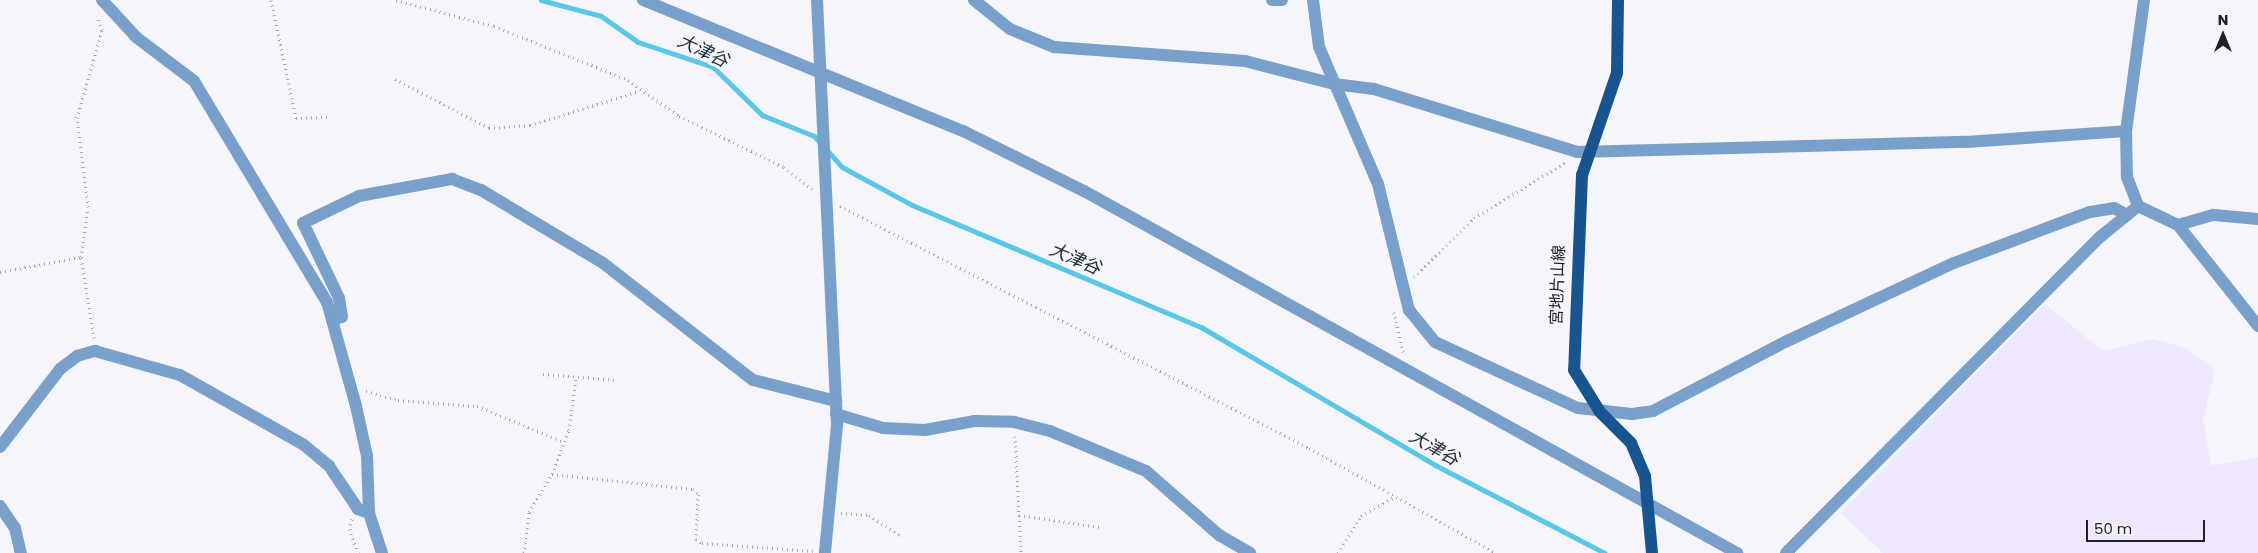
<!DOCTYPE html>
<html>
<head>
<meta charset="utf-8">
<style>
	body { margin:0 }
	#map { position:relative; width:2258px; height:553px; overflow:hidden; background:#f6f5fb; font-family:Poppins,"Noto Sans JP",sans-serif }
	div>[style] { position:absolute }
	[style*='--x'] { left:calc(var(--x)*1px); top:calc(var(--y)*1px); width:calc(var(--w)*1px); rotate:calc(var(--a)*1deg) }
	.industrial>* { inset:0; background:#efe8fe }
	.stream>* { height:5px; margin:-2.5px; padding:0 2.5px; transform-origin:2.5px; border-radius:2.5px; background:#5bc7e8 }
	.path>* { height:3px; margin-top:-1.5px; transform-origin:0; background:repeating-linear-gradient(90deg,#a7a7ab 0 1px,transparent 0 5px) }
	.minor>* { height:12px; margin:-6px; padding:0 6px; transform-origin:6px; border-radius:6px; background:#79a0ca }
	.major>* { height:12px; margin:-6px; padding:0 6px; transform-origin:6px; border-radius:6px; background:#185590 }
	span { translate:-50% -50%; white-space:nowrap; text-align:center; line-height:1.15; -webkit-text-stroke:5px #f6f5fb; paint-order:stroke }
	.street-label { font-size:16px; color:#222224 }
	.water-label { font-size:18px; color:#1b2e35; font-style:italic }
	.north { position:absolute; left:2198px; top:10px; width:50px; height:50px; -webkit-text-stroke:4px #f6f5fb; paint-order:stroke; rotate:0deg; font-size:14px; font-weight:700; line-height:20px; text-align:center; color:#222224 }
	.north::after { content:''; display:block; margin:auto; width:18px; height:22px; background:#222224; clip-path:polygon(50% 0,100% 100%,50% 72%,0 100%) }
	.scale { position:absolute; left:2086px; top:520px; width:119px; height:22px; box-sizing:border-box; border:2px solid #222224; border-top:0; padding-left:6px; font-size:15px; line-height:18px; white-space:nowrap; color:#222224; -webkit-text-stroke:4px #f6f5fb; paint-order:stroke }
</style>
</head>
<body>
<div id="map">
	<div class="industrial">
		<div style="clip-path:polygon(2045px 304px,2103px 351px,2153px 339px,2186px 348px,2215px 370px,2203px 419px,2211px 466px,2258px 457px,2258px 553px,1883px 553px,1841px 513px)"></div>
	</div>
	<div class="stream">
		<div style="--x:541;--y:0;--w:62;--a:14.9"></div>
		<div style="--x:601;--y:16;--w:45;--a:35.1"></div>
		<div style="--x:638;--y:42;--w:79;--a:18.4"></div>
		<div style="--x:713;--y:67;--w:69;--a:44.4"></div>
		<div style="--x:762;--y:115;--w:56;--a:22"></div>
		<div style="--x:814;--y:136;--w:42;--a:47.9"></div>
		<div style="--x:842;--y:167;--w:80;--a:28.5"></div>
		<div style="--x:912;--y:205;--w:314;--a:22.9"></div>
		<div style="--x:1201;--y:327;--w:272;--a:30.5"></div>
		<div style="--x:1435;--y:465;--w:191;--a:27.4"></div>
	</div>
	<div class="path">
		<div style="--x:271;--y:0;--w:121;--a:78"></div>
		<div style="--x:296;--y:118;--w:34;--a:-2"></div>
		<div style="--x:396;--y:0;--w:101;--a:14.9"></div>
		<div style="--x:494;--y:26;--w:144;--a:21.9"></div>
		<div style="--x:628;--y:80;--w:62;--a:35.2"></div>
		<div style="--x:679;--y:116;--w:117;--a:25.9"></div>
		<div style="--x:784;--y:167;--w:36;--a:38"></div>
		<div style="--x:395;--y:79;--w:106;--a:27.5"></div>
		<div style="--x:489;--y:128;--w:41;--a:-4.2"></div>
		<div style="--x:530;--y:125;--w:115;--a:-17.2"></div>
		<div style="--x:840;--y:206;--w:528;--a:27.29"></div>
		<div style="--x:1309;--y:448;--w:214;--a:29.3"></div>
		<div style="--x:0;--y:272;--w:82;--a:-10.5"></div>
		<div style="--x:1414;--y:277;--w:84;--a:-44.5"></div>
		<div style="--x:1474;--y:218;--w:108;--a:-31.3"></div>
		<div style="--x:1394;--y:312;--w:41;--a:77.3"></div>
		<div style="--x:94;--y:338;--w:82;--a:-99.1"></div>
		<div style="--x:81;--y:257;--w:50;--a:-82"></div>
		<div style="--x:88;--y:207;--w:90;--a:-97"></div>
		<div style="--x:77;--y:118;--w:91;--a:-74.1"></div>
		<div style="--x:102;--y:30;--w:15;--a:-110"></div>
		<div style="--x:543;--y:374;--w:75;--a:4.6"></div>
		<div style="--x:366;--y:391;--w:33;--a:16"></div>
		<div style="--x:398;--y:400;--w:79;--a:4.3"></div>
		<div style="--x:477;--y:406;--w:94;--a:22.5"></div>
		<div style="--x:1015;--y:436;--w:117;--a:87.1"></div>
		<div style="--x:552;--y:474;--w:142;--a:6.1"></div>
		<div style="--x:693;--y:489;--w:7;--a:45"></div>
		<div style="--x:698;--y:494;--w:45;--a:92.5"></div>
		<div style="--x:696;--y:539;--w:7;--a:34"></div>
		<div style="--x:702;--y:543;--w:111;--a:4.1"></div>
		<div style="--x:841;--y:513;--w:28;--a:4"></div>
		<div style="--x:869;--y:515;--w:40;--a:34"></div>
		<div style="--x:1019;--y:515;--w:81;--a:8.5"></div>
		<div style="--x:352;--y:519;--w:10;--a:107"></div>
		<div style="--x:349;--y:529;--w:26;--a:69"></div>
		<div style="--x:524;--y:553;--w:41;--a:-83"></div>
		<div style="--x:529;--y:512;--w:44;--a:-58.8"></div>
		<div style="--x:552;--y:474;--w:47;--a:-68.9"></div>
		<div style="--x:569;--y:430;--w:52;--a:-82.3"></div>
		<div style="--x:1338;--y:553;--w:44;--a:-58.1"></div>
		<div style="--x:1361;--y:516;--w:40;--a:-29.7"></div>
	</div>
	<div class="minor">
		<div style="--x:102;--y:0;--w:50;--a:47.4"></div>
		<div style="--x:136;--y:37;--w:73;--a:37.2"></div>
		<div style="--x:194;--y:81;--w:258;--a:59"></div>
		<div style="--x:327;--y:302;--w:108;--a:74.4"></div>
		<div style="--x:356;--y:406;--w:51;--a:77.6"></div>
		<div style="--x:367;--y:456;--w:57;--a:88"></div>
		<div style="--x:369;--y:513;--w:42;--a:72"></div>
		<div style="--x:643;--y:0;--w:346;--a:22.3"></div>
		<div style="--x:963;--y:131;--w:135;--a:26.4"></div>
		<div style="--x:1084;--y:191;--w:747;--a:29"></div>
		<div style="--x:817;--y:0;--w:425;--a:87.3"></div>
		<div style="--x:837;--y:425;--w:129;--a:95.4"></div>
		<div style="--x:974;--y:0;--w:46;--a:38.9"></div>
		<div style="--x:1010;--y:29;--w:48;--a:22.2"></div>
		<div style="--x:1054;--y:47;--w:192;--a:4.2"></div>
		<div style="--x:1245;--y:61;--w:92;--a:14.5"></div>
		<div style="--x:1334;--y:84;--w:40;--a:7.1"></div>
		<div style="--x:1374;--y:89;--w:213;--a:17.2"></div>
		<div style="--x:1577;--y:152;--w:389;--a:-1.5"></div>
		<div style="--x:1966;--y:142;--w:160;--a:-3.9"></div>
		<div style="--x:1272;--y:0;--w:10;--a:0"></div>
		<div style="--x:1313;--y:0;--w:47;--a:82.7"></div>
		<div style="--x:1319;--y:47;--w:149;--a:66.7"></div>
		<div style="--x:1378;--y:184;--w:130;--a:76.2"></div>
		<div style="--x:1409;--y:310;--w:41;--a:50.9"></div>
		<div style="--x:1435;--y:342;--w:157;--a:24.8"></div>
		<div style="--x:1578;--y:408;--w:54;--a:6.3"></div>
		<div style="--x:1632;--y:414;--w:21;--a:-8"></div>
		<div style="--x:1653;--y:411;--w:149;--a:-27.6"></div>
		<div style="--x:1785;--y:342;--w:187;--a:-25.1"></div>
		<div style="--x:1954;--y:263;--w:145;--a:-20.6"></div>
		<div style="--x:2090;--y:212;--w:24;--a:-9"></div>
		<div style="--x:2114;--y:208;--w:15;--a:28"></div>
		<div style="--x:2144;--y:0;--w:132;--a:97.8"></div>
		<div style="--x:2126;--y:131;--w:46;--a:88.8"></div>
		<div style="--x:2127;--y:177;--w:31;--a:69"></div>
		<div style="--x:2138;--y:206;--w:44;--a:25.4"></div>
		<div style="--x:2178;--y:225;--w:129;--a:51.6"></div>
		<div style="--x:2178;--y:225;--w:37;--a:-16"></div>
		<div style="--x:2214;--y:215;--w:44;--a:5.2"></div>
		<div style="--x:332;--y:320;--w:10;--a:-17"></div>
		<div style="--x:342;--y:317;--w:19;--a:-99"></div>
		<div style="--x:339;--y:298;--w:83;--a:-115.6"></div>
		<div style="--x:303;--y:223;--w:62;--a:-25.7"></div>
		<div style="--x:359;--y:196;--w:95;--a:-10.4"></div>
		<div style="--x:452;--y:179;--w:31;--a:21"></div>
		<div style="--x:481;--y:190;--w:142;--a:30.9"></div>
		<div style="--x:603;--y:263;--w:190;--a:38"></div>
		<div style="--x:753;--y:380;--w:86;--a:14.2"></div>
		<div style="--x:836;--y:414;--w:49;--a:16.6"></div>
		<div style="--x:883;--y:428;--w:42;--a:2.7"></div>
		<div style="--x:925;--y:430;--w:51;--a:-10.2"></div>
		<div style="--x:975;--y:421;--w:39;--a:1"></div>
		<div style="--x:1014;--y:422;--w:37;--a:14"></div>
		<div style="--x:1050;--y:431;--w:104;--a:22.6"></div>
		<div style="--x:1146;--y:471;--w:97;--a:41.2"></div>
		<div style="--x:1219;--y:535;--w:36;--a:30"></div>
		<div style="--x:0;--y:447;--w:98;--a:-52.4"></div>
		<div style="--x:60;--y:369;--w:21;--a:-37"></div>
		<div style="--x:77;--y:356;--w:19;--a:-16"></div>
		<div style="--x:95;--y:351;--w:88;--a:15.8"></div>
		<div style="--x:180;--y:375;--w:142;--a:29.4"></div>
		<div style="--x:304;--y:445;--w:33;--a:40"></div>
		<div style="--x:329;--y:466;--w:52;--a:56"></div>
		<div style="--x:358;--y:509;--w:12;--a:20"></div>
		<div style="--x:0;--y:506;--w:27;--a:56"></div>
		<div style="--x:15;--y:528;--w:26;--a:77"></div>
		<div style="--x:1786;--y:553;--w:445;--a:-45.2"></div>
		<div style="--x:2100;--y:237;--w:49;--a:-39.2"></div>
	</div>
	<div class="major">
		<div style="--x:1618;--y:0;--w:73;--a:90.8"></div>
		<div style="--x:1617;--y:73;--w:108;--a:108.9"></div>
		<div style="--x:1582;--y:175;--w:195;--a:92.3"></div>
		<div style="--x:1574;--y:370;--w:49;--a:58.2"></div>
		<div style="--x:1600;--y:412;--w:44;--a:45"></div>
		<div style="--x:1631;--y:443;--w:36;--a:67"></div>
		<div style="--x:1645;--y:476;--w:77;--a:84.8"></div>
	</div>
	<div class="street-label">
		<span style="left:1558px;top:285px;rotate:-88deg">宮地片山線</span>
	</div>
	<div class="water-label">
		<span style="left:703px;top:51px;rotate:25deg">大津谷</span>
		<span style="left:1075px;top:259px;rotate:23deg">大津谷</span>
		<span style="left:1434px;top:448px;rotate:29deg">大津谷</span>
	</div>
	<div class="north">N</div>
	<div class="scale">50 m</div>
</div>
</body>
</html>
